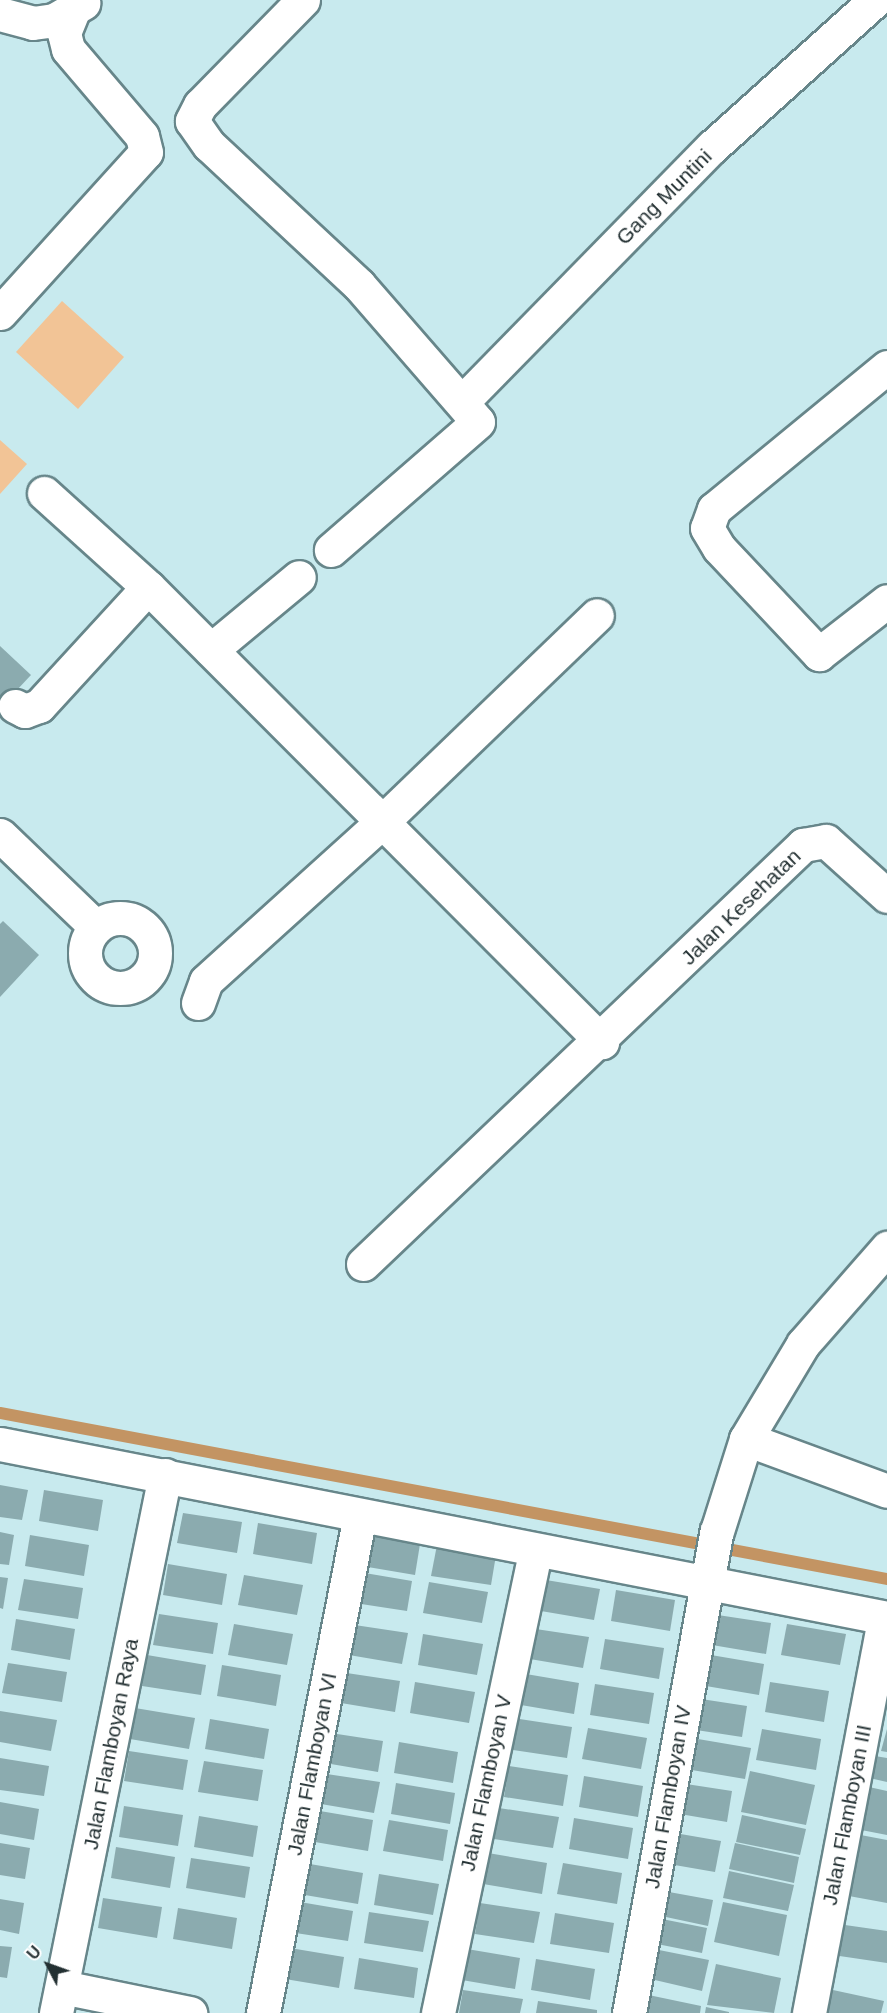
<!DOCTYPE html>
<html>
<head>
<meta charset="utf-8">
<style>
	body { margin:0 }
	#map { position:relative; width:887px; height:2013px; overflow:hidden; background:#c8eaee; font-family:Arial,sans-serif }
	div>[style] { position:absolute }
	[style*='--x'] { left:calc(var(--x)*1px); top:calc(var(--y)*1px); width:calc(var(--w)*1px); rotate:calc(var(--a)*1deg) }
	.green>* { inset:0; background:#f2c496 }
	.stream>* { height:12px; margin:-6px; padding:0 6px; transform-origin:6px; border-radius:6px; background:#c39463 }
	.building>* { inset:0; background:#8babaf }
	.roads { filter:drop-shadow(2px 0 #67868a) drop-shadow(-2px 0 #67868a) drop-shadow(0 2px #67868a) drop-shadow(0 -2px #67868a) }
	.minor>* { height:33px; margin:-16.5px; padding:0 16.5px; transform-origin:16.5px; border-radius:16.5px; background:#fff }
	.minor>.ring { margin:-16.5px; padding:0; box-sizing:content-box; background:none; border:33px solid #fff; border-radius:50% }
	span { translate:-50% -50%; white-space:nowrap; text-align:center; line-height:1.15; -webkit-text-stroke:4.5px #fff; paint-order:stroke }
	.street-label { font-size:21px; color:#233032 }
	.north { position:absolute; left:18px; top:1935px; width:60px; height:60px; -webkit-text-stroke:4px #fff; paint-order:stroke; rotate:311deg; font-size:16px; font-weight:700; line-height:24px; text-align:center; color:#233032 }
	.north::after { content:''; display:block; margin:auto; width:21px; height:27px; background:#233032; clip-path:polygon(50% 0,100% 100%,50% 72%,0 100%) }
</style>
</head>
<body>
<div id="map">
	<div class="green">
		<div style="clip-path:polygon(62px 301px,124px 357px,78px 409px,16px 352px)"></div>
		<div style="clip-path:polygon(0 440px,27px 464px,0 494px)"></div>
	</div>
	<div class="stream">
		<div style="--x:0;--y:1413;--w:902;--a:10.6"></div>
	</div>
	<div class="building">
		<div style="clip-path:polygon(0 646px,31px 675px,0 708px)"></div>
		<div style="clip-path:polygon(3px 921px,39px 955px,0 997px,0 924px)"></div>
		<div style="clip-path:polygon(0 1485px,28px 1490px,22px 1520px,0 1517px)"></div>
		<div style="clip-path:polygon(44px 1490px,103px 1500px,98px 1531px,39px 1521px)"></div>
		<div style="clip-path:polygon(183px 1513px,242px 1522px,237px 1553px,177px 1543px)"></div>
		<div style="clip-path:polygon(258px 1523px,317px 1533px,312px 1564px,253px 1554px)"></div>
		<div style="clip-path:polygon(0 1532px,14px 1535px,9px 1565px,0 1564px)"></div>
		<div style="clip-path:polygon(361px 1534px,420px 1544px,415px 1575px,356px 1565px)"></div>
		<div style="clip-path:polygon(30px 1535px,89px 1545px,84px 1576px,25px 1566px)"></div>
		<div style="clip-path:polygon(437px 1545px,496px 1555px,491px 1585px,431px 1576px)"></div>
		<div style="clip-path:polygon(168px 1564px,227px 1574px,222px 1605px,163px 1595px)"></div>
		<div style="clip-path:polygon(353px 1571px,412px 1581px,407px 1611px,348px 1602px)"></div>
		<div style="clip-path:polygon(244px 1575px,303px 1585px,297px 1615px,238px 1605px)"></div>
		<div style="clip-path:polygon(0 1577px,8px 1578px,3px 1609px,0 1608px)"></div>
		<div style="clip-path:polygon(24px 1579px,83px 1588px,78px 1619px,18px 1610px)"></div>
		<div style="clip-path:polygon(540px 1579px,600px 1589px,594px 1620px,535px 1610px)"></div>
		<div style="clip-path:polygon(429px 1582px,488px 1592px,482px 1623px,423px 1613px)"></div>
		<div style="clip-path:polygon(616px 1590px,675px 1600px,670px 1631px,611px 1621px)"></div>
		<div style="clip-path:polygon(159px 1614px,218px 1623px,213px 1654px,153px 1645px)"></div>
		<div style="clip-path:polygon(711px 1614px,771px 1623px,766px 1654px,706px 1644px)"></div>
		<div style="clip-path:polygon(16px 1619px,75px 1629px,70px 1660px,11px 1650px)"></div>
		<div style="clip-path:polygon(234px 1624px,293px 1634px,287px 1665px,228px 1655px)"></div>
		<div style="clip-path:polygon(348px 1624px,408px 1633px,402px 1664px,343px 1654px)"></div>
		<div style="clip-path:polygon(787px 1624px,846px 1634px,840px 1665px,781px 1655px)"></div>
		<div style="clip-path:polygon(529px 1628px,589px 1637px,583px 1668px,524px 1658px)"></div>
		<div style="clip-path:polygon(423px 1634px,483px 1644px,477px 1675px,418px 1665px)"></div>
		<div style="clip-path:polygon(605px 1639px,664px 1648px,659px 1679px,600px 1669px)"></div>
		<div style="clip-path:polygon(705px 1654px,764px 1664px,759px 1695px,700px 1685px)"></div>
		<div style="clip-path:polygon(147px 1655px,206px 1665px,201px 1695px,142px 1686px)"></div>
		<div style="clip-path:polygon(8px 1663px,67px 1672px,62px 1702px,2px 1693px)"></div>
		<div style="clip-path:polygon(222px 1665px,281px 1675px,276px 1706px,217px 1696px)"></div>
		<div style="clip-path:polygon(340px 1672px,400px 1681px,395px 1712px,335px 1702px)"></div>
		<div style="clip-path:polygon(520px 1673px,579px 1683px,574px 1714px,515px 1704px)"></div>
		<div style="clip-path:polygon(415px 1682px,475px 1692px,469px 1723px,410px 1713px)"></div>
		<div style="clip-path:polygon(770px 1682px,829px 1691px,824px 1722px,765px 1712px)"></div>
		<div style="clip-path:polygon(595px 1684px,654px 1693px,649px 1724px,590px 1715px)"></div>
		<div style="clip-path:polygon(688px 1697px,747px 1706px,742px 1737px,683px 1728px)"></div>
		<div style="clip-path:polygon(135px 1708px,195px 1718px,189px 1749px,130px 1739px)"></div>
		<div style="clip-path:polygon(0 1711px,57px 1720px,51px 1751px,0 1742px)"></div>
		<div style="clip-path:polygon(513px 1718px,572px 1727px,567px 1758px,507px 1749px)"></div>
		<div style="clip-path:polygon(210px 1719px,269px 1729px,264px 1759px,205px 1749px)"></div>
		<div style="clip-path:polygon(588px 1728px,647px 1738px,641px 1769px,582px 1759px)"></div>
		<div style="clip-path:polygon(762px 1729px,821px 1739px,816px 1770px,756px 1760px)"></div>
		<div style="clip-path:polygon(887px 1729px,887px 1752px,881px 1751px)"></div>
		<div style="clip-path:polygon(324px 1732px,383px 1741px,378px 1772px,319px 1762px)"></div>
		<div style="clip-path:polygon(692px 1738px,751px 1748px,745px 1779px,686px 1769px)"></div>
		<div style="clip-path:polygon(399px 1742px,458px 1752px,453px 1783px,394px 1773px)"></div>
		<div style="clip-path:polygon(129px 1751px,188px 1760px,183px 1790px,124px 1781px)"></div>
		<div style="clip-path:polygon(869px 1755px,887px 1758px,887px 1782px,865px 1777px)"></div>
		<div style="clip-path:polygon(0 1758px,49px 1766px,44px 1796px,0 1790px)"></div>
		<div style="clip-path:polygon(204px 1761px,263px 1770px,258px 1801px,198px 1792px)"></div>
		<div style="clip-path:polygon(509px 1766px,568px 1775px,563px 1806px,504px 1797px)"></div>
		<div style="clip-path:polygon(750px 1771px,815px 1785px,806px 1825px,741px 1812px)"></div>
		<div style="clip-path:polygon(320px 1773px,380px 1782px,374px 1813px,315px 1803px)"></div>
		<div style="clip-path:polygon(584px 1776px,643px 1786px,638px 1817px,579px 1807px)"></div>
		<div style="clip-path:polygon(673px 1782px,732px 1791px,727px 1822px,668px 1812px)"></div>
		<div style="clip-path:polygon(396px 1783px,455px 1793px,450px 1824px,391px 1814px)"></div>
		<div style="clip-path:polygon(860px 1785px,887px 1791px,887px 1835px,851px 1828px)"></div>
		<div style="clip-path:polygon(0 1802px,39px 1809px,34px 1840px,0 1834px)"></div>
		<div style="clip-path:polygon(124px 1806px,183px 1815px,178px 1846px,119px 1837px)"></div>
		<div style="clip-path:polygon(499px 1808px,559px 1817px,553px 1848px,494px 1839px)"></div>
		<div style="clip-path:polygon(314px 1810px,373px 1820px,368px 1851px,309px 1841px)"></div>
		<div style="clip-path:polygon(742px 1815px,806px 1829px,800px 1855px,736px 1842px)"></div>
		<div style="clip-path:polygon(199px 1816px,258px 1826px,253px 1857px,194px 1847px)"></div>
		<div style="clip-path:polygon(574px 1818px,633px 1828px,628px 1859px,569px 1849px)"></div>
		<div style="clip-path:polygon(389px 1820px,448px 1830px,443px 1861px,383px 1851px)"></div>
		<div style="clip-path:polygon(669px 1832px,721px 1841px,715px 1872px,663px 1863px)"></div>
		<div style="clip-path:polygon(850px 1833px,887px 1840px,887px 1903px,838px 1894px)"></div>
		<div style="clip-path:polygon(0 1843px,30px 1848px,25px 1879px,0 1875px)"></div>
		<div style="clip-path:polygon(735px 1843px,799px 1857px,794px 1883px,729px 1869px)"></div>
		<div style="clip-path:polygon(116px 1847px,175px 1857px,170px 1888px,111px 1878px)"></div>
		<div style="clip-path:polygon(488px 1853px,547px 1863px,542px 1894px,483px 1884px)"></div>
		<div style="clip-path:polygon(191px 1858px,250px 1867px,245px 1898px,186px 1888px)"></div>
		<div style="clip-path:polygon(304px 1863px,363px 1873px,358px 1904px,299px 1894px)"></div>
		<div style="clip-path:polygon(563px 1863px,622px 1873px,617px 1904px,557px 1894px)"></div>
		<div style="clip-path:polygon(729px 1871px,794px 1885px,788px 1911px,723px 1898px)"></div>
		<div style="clip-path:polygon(379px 1874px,439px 1884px,433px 1915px,374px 1905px)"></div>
		<div style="clip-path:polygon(658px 1890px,713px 1900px,708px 1926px,652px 1914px)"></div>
		<div style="clip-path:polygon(103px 1898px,162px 1907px,157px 1938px,98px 1928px)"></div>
		<div style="clip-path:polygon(0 1899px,24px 1903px,19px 1934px,0 1930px)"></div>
		<div style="clip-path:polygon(294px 1901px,353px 1911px,348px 1941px,289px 1932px)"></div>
		<div style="clip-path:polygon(723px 1902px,787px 1915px,779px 1956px,714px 1942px)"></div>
		<div style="clip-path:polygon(480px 1903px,540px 1912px,534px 1943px,475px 1934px)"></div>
		<div style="clip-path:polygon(178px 1908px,237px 1918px,232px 1949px,173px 1939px)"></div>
		<div style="clip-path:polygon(369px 1912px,429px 1921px,423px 1952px,364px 1943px)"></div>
		<div style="clip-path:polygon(555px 1913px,614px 1923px,609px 1953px,550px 1944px)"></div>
		<div style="clip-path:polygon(652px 1917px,707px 1928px,702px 1953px,647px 1942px)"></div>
		<div style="clip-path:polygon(831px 1923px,887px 1931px,887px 1963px,826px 1954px)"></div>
		<div style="clip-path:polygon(0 1946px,12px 1947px,7px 1978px,0 1977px)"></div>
		<div style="clip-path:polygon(284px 1947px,344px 1957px,339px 1988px,279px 1978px)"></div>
		<div style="clip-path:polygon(461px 1948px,520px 1958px,515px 1989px,456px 1979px)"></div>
		<div style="clip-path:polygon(649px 1948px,709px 1960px,702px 1991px,642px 1977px)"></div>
		<div style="clip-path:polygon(359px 1958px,418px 1968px,414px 1998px,354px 1989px)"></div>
		<div style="clip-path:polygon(536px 1959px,595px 1969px,590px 2000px,531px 1990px)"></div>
		<div style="clip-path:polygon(716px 1964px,781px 1978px,774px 2013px,707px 2005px)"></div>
		<div style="clip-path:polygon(819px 1987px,884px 2001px,881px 2013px,814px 2013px)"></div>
		<div style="clip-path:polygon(463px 1990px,523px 1999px,520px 2013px,459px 2013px)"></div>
		<div style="clip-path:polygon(639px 1993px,701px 2006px,700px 2013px,635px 2013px)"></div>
		<div style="clip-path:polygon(538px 2001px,597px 2010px,597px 2013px,536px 2013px)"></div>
		<div style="clip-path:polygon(706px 2007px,729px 2012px,729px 2013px,705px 2013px)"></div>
	</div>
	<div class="roads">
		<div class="minor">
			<div style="--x:303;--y:0;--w:147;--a:134.4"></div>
			<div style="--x:200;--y:105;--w:18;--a:117"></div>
			<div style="--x:192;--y:121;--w:29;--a:55"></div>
			<div style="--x:209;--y:145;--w:205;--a:43"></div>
			<div style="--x:359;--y:285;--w:181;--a:49"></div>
			<div style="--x:478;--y:422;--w:195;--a:139"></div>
			<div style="--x:0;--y:14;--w:34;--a:15"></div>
			<div style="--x:33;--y:23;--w:21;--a:-8"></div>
			<div style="--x:54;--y:20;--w:34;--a:-30"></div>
			<div style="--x:0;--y:313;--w:217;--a:-47.8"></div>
			<div style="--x:146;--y:152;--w:16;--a:-104"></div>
			<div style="--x:142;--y:136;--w:114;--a:-130.4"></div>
			<div style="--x:68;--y:49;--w:16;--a:-104"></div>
			<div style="--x:64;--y:33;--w:24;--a:-68"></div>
			<div style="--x:887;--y:367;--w:224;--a:140.6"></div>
			<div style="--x:714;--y:509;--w:20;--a:110"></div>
			<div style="--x:707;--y:528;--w:23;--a:59"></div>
			<div style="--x:719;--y:548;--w:146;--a:46.7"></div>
			<div style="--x:819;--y:654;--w:86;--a:-37.9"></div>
			<div style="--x:462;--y:402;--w:357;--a:-45.6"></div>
			<div style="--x:712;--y:147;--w:219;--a:-42"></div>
			<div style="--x:44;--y:493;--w:140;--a:42.1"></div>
			<div style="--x:148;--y:587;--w:643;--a:45.06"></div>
			<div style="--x:211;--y:650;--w:114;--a:-39.7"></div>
			<div style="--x:15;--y:706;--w:11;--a:27"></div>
			<div style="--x:25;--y:711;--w:15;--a:-20"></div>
			<div style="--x:39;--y:706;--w:161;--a:-47.5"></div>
			<div style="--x:0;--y:835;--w:133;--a:43.8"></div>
			<div class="ring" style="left:85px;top:918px;width:37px;height:37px"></div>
			<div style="--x:198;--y:1003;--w:23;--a:-70"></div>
			<div style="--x:206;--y:981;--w:237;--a:-42.1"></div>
			<div style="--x:382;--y:822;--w:298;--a:-43.9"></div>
			<div style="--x:363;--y:1264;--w:608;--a:-43.6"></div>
			<div style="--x:803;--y:845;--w:23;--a:-10"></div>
			<div style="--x:826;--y:841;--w:82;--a:42"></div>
			<div style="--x:746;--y:1439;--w:150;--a:20.2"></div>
			<div style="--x:0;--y:1444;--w:904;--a:11.1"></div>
			<div style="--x:62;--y:1987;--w:131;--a:11.5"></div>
			<div style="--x:56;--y:2013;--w:549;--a:-78.55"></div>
			<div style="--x:263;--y:2013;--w:507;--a:-78.98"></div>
			<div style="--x:438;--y:2013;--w:471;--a:-78.1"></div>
			<div style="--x:629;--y:2013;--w:490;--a:-79.7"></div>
			<div style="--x:717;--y:1531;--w:96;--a:-72.5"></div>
			<div style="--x:746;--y:1439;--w:111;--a:-59"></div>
			<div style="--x:803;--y:1344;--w:128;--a:-48.8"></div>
			<div style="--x:809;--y:2013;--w:402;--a:-79.2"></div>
		</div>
	</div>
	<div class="street-label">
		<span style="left:664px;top:197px;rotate:-45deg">Gang Muntini</span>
		<span style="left:741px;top:907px;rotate:-44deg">Jalan Kesehatan</span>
		<span style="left:111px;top:1744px;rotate:-79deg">Jalan Flamboyan Raya</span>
		<span style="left:312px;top:1764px;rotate:-79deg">Jalan Flamboyan VI</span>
		<span style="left:486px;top:1783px;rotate:-78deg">Jalan Flamboyan V</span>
		<span style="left:668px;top:1797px;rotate:-80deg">Jalan Flamboyan IV</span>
		<span style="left:847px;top:1815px;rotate:-79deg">Jalan Flamboyan III</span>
	</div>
	<div class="north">U</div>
</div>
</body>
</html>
